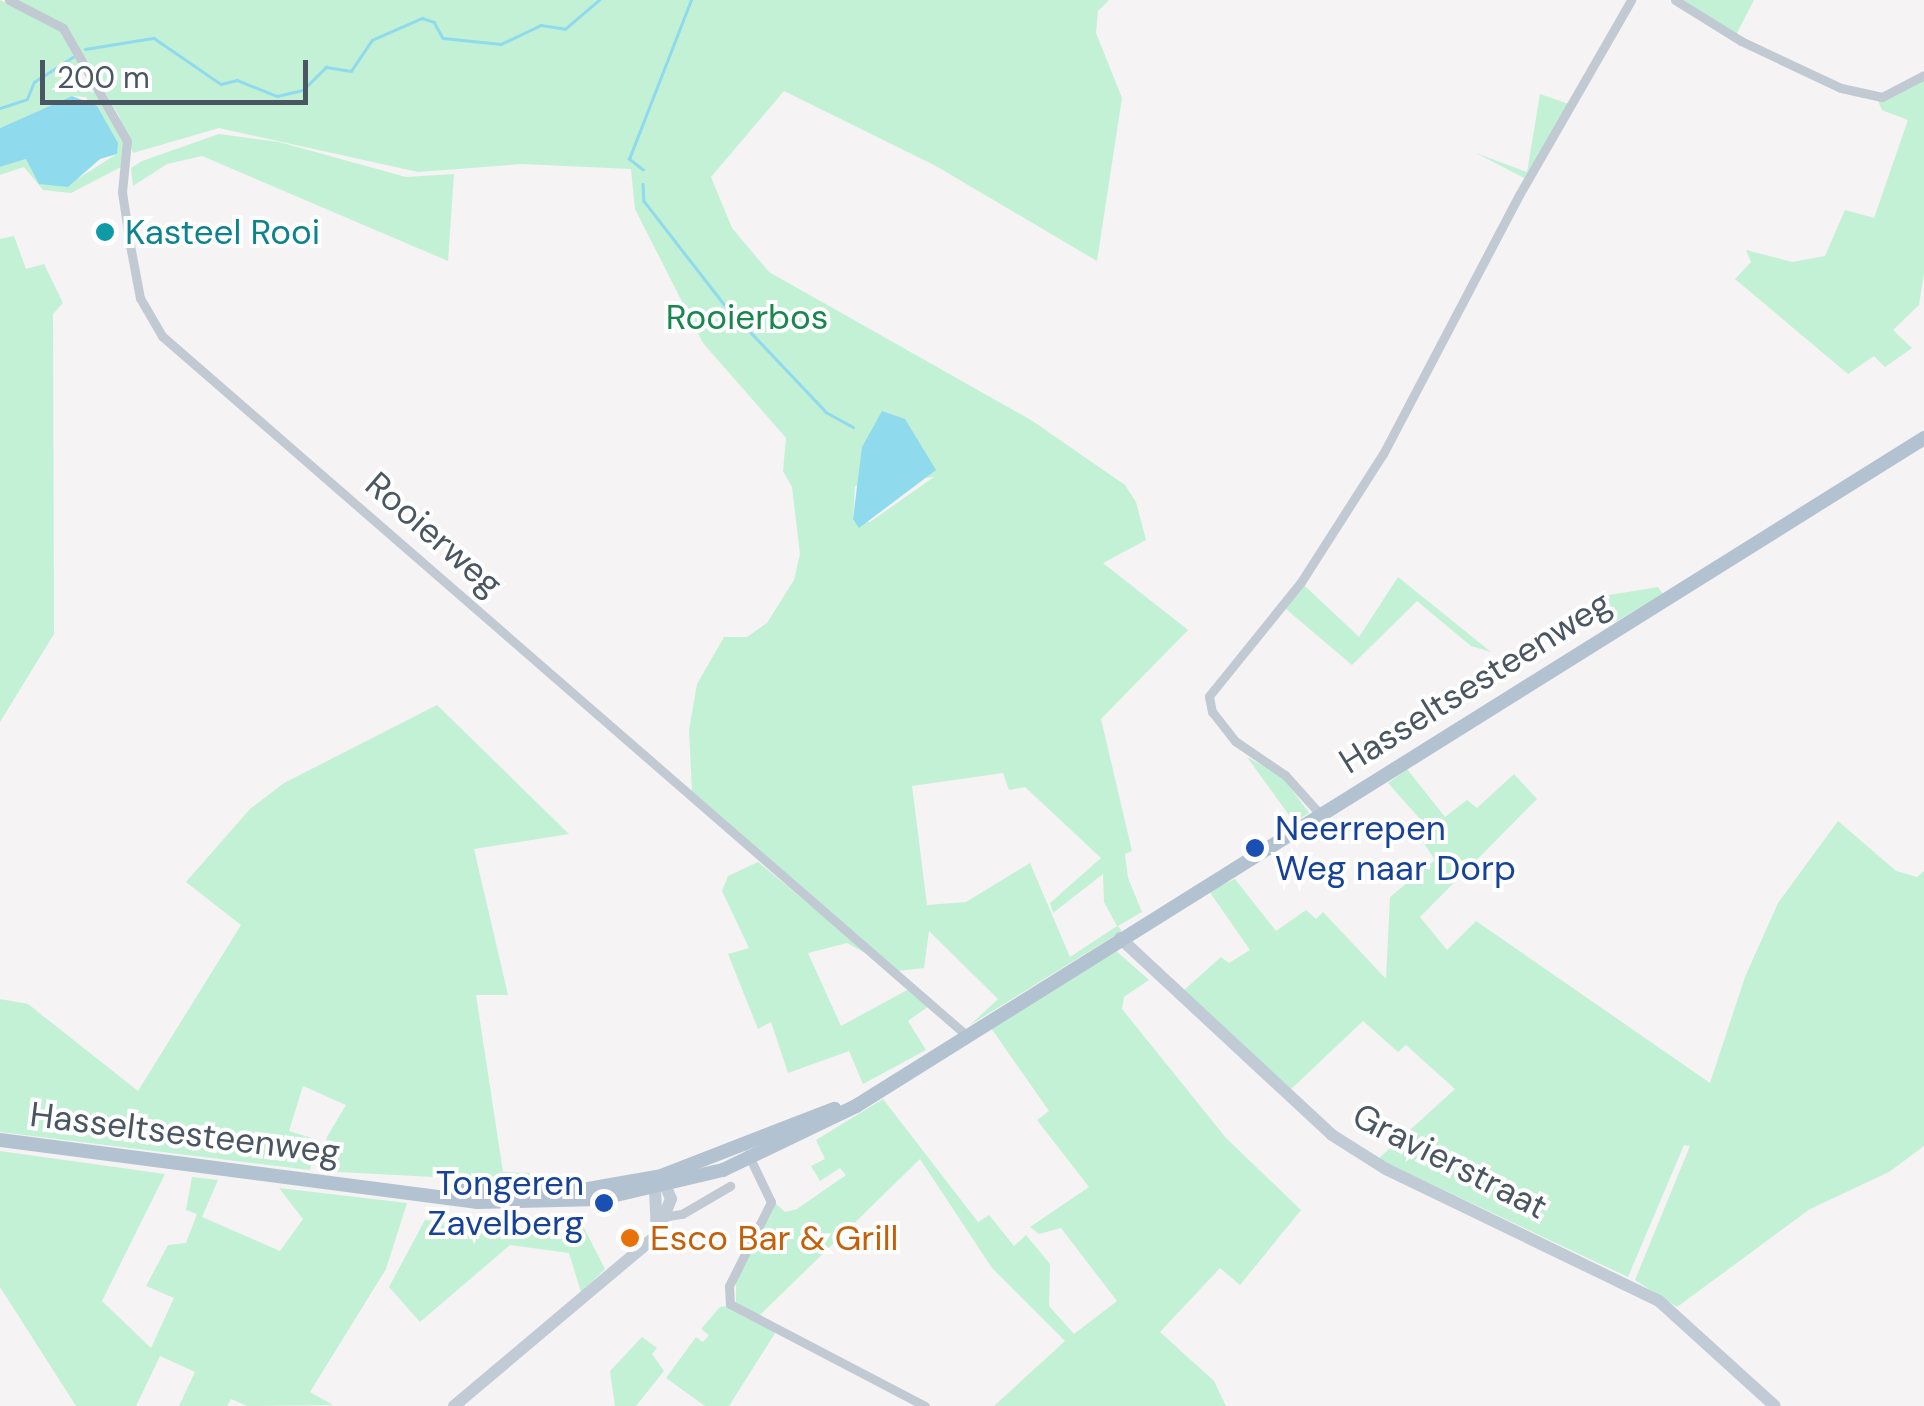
<!DOCTYPE html>
<html>
<head>
<meta charset="utf-8">
<style>
	body { margin:0 }
	#map { position:relative; width:1924px; height:1406px; overflow:hidden; background:#f5f3f3; font-family:"DM Sans",sans-serif }
	div>[style] { position:absolute }
	[style*='--x'] { left:calc(var(--x)*1px); top:calc(var(--y)*1px); width:calc(var(--w)*1px); rotate:calc(var(--a)*1deg) }
	.green>* { inset:0; background:#c3f1d5 }
	.water>* { inset:0; background:#90daee }
	.stream>* { height:2.5px; margin:-1.25px; padding:0 1.25px; transform-origin:1.25px; border-radius:1.25px; background:#90daee }
	.street>* { height:9px; margin:-4.5px; padding:0 4.5px; transform-origin:4.5px; border-radius:4.5px; background:#c1cad2 }
	.secondary>* { height:12px; margin:-6px; padding:0 6px; transform-origin:6px; border-radius:6px; background:#c1cbd6 }
	.primary>* { height:14px; margin:-7px; padding:0 7px; transform-origin:7px; border-radius:7px; background:#b3c2d1 }
	.dots>* { width:28px; height:28px; translate:-50% -50%; box-sizing:border-box; border:5px solid #fff; border-radius:50% }
	span { translate:-50% -50%; white-space:nowrap; text-align:center; line-height:1.15; -webkit-text-stroke:8px #fff; paint-order:stroke }
	.culture-label { font-size:35px; color:#0d838f }
	.left { translate:0 -50%; text-align:left }
	.park-label { font-size:35px; color:#17864f }
	.street-label { font-size:35px; color:#4a5661 }
	.transit-label { font-size:35px; color:#164399 }
	.right { translate:-100% -50%; text-align:right }
	.food-label { font-size:35px; color:#c56008 }
	.scale { position:absolute; left:40px; top:60px; width:268px; height:45px; box-sizing:border-box; border:5px solid #4a5661; border-top:0; padding-left:12px; font-size:30px; line-height:35px; white-space:nowrap; color:#4a5661; -webkit-text-stroke:8px #fff; paint-order:stroke }
</style>
</head>
<body>
<div id="map">
	<div class="green">
		<div style="clip-path:polygon(0 0,59px 27px,80px 63px,64px 77px,72px 87px,99px 94px,126px 149px,123px 166px,71px 193px,43px 190px,24px 167px,0 175px,0 167px,26px 159px,77px 179px,117px 154px,86px 97px,72px 96px,0 128px)"></div>
		<div style="clip-path:polygon(evenodd,16px 0,1109px 0,1098px 11px,1096px 33px,1122px 98px,1097px 261px,936px 166px,784px 91px,711px 177px,732px 228px,769px 272px,1031px 420px,1125px 485px,1136px 502px,1146px 540px,1103px 563px,1188px 630px,1101px 719px,1132px 851px,1125px 854px,1128px 878px,1142px 912px,1118px 926px,1122px 931px,970px 1025px,998px 999px,929px 931px,924px 968px,898px 971px,692px 791px,689px 730px,697px 684px,724px 637px,747px 637px,767px 623px,794px 580px,800px 554px,792px 487px,783px 471px,786px 438px,703px 343px,635px 209px,631px 169px,522px 164px,418px 172px,219px 128px,133px 153px,119px 116px,66px 27px,16px 0,934px 477px,870px 522px,853px 519px,855px 486px,934px 477px,16px 0,1003px 773px,1009px 790px,1025px 787px,1101px 858px,1050px 903px,1053px 913px,1103px 874px,1104px 902px,1117px 926px,1070px 957px,1030px 863px,966px 902px,927px 905px,912px 786px,1003px 773px)"></div>
		<div style="clip-path:polygon(1681px 0,1754px 0,1736px 35px)"></div>
		<div style="clip-path:polygon(1924px 80px,1924px 273px,1919px 305px,1893px 330px,1912px 348px,1885px 367px,1874px 356px,1848px 374px,1735px 279px,1751px 262px,1746px 250px,1792px 262px,1825px 256px,1845px 210px,1874px 218px,1908px 120px,1882px 110px,1878px 101px)"></div>
		<div style="clip-path:polygon(1540px 94px,1569px 104px,1526px 179px,1476px 153px,1527px 172px)"></div>
		<div style="clip-path:polygon(219px 134px,279px 142px,406px 177px,454px 174px,448px 261px,202px 156px,167px 164px,133px 186px,131px 168px,142px 161px)"></div>
		<div style="clip-path:polygon(14px 236px,26px 269px,44px 264px,63px 303px,53px 314px,54px 634px,0 722px,0 239px)"></div>
		<div style="clip-path:polygon(1398px 577px,1491px 652px,1471px 646px,1417px 601px,1352px 665px,1286px 609px,1304px 585px,1359px 637px)"></div>
		<div style="clip-path:polygon(1658px 587px,1663px 594px,1612px 624px,1597px 597px)"></div>
		<div style="clip-path:polygon(437px 705px,569px 834px,474px 849px,508px 995px,476px 995px,503px 1172px,530px 1173px,529px 1182px,320px 1171px,327px 1137px,346px 1105px,303px 1086px,289px 1131px,318px 1140px,310px 1170px,0 1132px,0 999px,28px 1004px,138px 1091px,241px 925px,186px 882px,250px 809px,284px 783px)"></div>
		<div style="clip-path:polygon(1247px 757px,1282px 776px,1309px 813px,1294px 822px)"></div>
		<div style="clip-path:polygon(1407px 769px,1445px 817px,1467px 800px,1477px 808px,1514px 774px,1537px 799px,1420px 917px,1447px 950px,1476px 921px,1710px 1083px,1745px 977px,1778px 903px,1838px 821px,1896px 871px,1917px 877px,1924px 871px,1924px 1146px,1889px 1172px,1810px 1209px,1677px 1307px,1635px 1280px,1690px 1146px,1684px 1145px,1628px 1277px,1378px 1159px,1455px 1089px,1406px 1045px,1398px 1052px,1363px 1021px,1289px 1091px,1183px 991px,1221px 957px,1229px 963px,1250px 950px,1209px 891px,1235px 879px,1276px 931px,1306px 910px,1316px 919px,1323px 912px,1386px 979px,1390px 897px,1435px 860px,1419px 836px,1428px 828px,1388px 783px)"></div>
		<div style="clip-path:polygon(758px 862px,874px 958px,847px 943px,808px 953px,841px 1026px,909px 989px,929px 1006px,908px 1021px,926px 1050px,863px 1084px,849px 1051px,788px 1073px,771px 1022px,758px 1029px,728px 954px,749px 948px,722px 891px,728px 876px)"></div>
		<div style="clip-path:polygon(1114px 949px,1149px 980px,1124px 997px,1122px 1009px,1226px 1138px,1301px 1210px,1240px 1285px,1220px 1268px,1160px 1332px,1214px 1381px,1226px 1406px,994px 1406px,1065px 1341px,992px 1268px,920px 1159px,759px 1316px,736px 1303px,736px 1281px,775px 1203px,785px 1212px,797px 1209px,846px 1175px,840px 1168px,820px 1181px,811px 1166px,825px 1159px,816px 1140px,883px 1099px,978px 1222px,989px 1215px,1014px 1246px,1026px 1235px,1041px 1253px,1050px 1264px,1049px 1306px,1074px 1334px,1117px 1301px,1061px 1228px,1039px 1234px,1030px 1227px,1089px 1187px,1037px 1120px,1049px 1111px,991px 1028px)"></div>
		<div style="clip-path:polygon(0 1151px,165px 1174px,102px 1301px,151px 1348px,174px 1298px,146px 1286px,168px 1245px,186px 1243px,197px 1214px,186px 1210px,192px 1177px,218px 1180px,202px 1217px,280px 1251px,303px 1219px,279px 1188px,407px 1203px,386px 1269px,310px 1392px,333px 1405px,247px 1406px,231px 1399px,227px 1406px,179px 1406px,195px 1372px,160px 1356px,136px 1406px,76px 1406px,0 1287px)"></div>
		<div style="clip-path:polygon(425px 1220px,562px 1234px,564px 1225px,583px 1226px,605px 1269px,581px 1292px,569px 1253px,510px 1245px,420px 1322px,389px 1287px)"></div>
		<div style="clip-path:polygon(728px 1306px,777px 1330px,729px 1406px,705px 1406px,666px 1378px,696px 1337px,703px 1342px,709px 1335px,701px 1329px,720px 1307px)"></div>
		<div style="clip-path:polygon(642px 1337px,657px 1348px,652px 1354px,664px 1371px,636px 1406px,615px 1406px,610px 1371px)"></div>
	</div>
	<div class="water">
		<div style="clip-path:polygon(72px 96px,97px 106px,118px 143px,117px 154px,100px 159px,68px 187px,39px 184px,26px 159px,0 167px,0 128px)"></div>
		<div style="clip-path:polygon(882px 411px,905px 419px,936px 470px,859px 528px,853px 519px,862px 447px)"></div>
	</div>
	<div class="stream">
		<div style="--x:85;--y:49;--w:70;--a:-9.1"></div>
		<div style="--x:154;--y:38;--w:81;--a:34.5"></div>
		<div style="--x:221;--y:84;--w:16;--a:-14"></div>
		<div style="--x:237;--y:80;--w:43;--a:21.8"></div>
		<div style="--x:277;--y:96;--w:27;--a:-13"></div>
		<div style="--x:303;--y:90;--w:33;--a:-45"></div>
		<div style="--x:326;--y:67;--w:25;--a:9"></div>
		<div style="--x:351;--y:71;--w:37;--a:-56"></div>
		<div style="--x:372;--y:40;--w:55;--a:-23.7"></div>
		<div style="--x:422;--y:18;--w:13;--a:18"></div>
		<div style="--x:434;--y:22;--w:18;--a:61"></div>
		<div style="--x:443;--y:38;--w:58;--a:5.9"></div>
		<div style="--x:501;--y:44;--w:44;--a:-25.4"></div>
		<div style="--x:541;--y:25;--w:24;--a:9"></div>
		<div style="--x:565;--y:29;--w:45;--a:-40.5"></div>
		<div style="--x:0;--y:108;--w:28;--a:-18"></div>
		<div style="--x:27;--y:99;--w:18;--a:-68"></div>
		<div style="--x:34;--y:82;--w:46;--a:-32.7"></div>
		<div style="--x:643;--y:170;--w:18;--a:-142"></div>
		<div style="--x:629;--y:159;--w:171;--a:-68.7"></div>
		<div style="--x:643;--y:184;--w:17;--a:87"></div>
		<div style="--x:644;--y:201;--w:130;--a:52.2"></div>
		<div style="--x:724;--y:304;--w:149;--a:46.6"></div>
		<div style="--x:826;--y:412;--w:31;--a:29"></div>
	</div>
	<div class="street">
		<div style="--x:9;--y:0;--w:61;--a:27.4"></div>
		<div style="--x:63;--y:28;--w:130;--a:60.5"></div>
		<div style="--x:127;--y:141;--w:51;--a:95.6"></div>
		<div style="--x:122;--y:192;--w:54;--a:81.4"></div>
		<div style="--x:130;--y:245;--w:54;--a:79.3"></div>
		<div style="--x:140;--y:298;--w:44;--a:59.9"></div>
		<div style="--x:162;--y:336;--w:1065;--a:41"></div>
		<div style="--x:1675;--y:0;--w:78;--a:31.8"></div>
		<div style="--x:1741;--y:41;--w:110;--a:25.2"></div>
		<div style="--x:1841;--y:88;--w:42;--a:12.4"></div>
		<div style="--x:1882;--y:97;--w:47;--a:-27.6"></div>
		<div style="--x:1320;--y:814;--w:52;--a:-131.9"></div>
		<div style="--x:1285;--y:775;--w:60;--a:-145.8"></div>
		<div style="--x:1235;--y:741;--w:37;--a:-128"></div>
		<div style="--x:1212;--y:712;--w:16;--a:-101"></div>
		<div style="--x:1209;--y:696;--w:146;--a:-51.1"></div>
		<div style="--x:1301;--y:582;--w:152;--a:-57.4"></div>
		<div style="--x:1383;--y:454;--w:293;--a:-62.3"></div>
		<div style="--x:1519;--y:195;--w:225;--a:-60.1"></div>
		<div style="--x:748;--y:1154;--w:53;--a:64.4"></div>
		<div style="--x:771;--y:1202;--w:94;--a:116.6"></div>
		<div style="--x:729;--y:1286;--w:18;--a:87"></div>
		<div style="--x:730;--y:1304;--w:220;--a:27.6"></div>
		<div style="--x:662;--y:1217;--w:20;--a:-9"></div>
		<div style="--x:682;--y:1214;--w:56;--a:-30.3"></div>
	</div>
	<div class="secondary">
		<div style="--x:1120;--y:938;--w:289;--a:42.9"></div>
		<div style="--x:1332;--y:1135;--w:64;--a:32.2"></div>
		<div style="--x:1386;--y:1169;--w:303;--a:25.8"></div>
		<div style="--x:1659;--y:1301;--w:156;--a:42.2"></div>
		<div style="--x:454;--y:1406;--w:265;--a:-40.1"></div>
		<div style="--x:657;--y:1235;--w:39;--a:-69"></div>
		<div style="--x:671;--y:1199;--w:25;--a:-113"></div>
		<div style="--x:661;--y:1176;--w:14;--a:115"></div>
		<div style="--x:655;--y:1189;--w:46;--a:87.5"></div>
	</div>
	<div class="primary">
		<div style="--x:0;--y:1140;--w:482;--a:7.4"></div>
		<div style="--x:478;--y:1202;--w:121;--a:-1.4"></div>
		<div style="--x:599;--y:1199;--w:127;--a:-13.2"></div>
		<div style="--x:723;--y:1170;--w:148;--a:-25.7"></div>
		<div style="--x:856;--y:1106;--w:1260;--a:-32.02"></div>
		<div style="--x:449;--y:1190;--w:139;--a:-0.4"></div>
		<div style="--x:588;--y:1189;--w:74;--a:-10.1"></div>
		<div style="--x:661;--y:1176;--w:186;--a:-21.2"></div>
	</div>
	<div class="dots">
		<div style="left:105px;top:232px;background:#0f9aa8"></div>
		<div style="left:1255px;top:848px;background:#1a4fb4"></div>
		<div style="left:604px;top:1203px;background:#1a4fb4"></div>
		<div style="left:630px;top:1238px;background:#e8710a"></div>
	</div>
	<div class="culture-label">
		<span class="left" style="left:125px;top:232px">Kasteel Rooi</span>
	</div>
	<div class="park-label">
		<span style="left:747px;top:317px">Rooierbos</span>
	</div>
	<div class="street-label">
		<span style="left:434px;top:534px;rotate:41deg">Rooierweg</span>
		<span style="left:1475px;top:682px;rotate:-32deg">Hasseltsesteenweg</span>
		<span style="left:185px;top:1133px;rotate:7deg">Hasseltsesteenweg</span>
		<span style="left:1450px;top:1161px;rotate:27deg">Gravierstraat</span>
	</div>
	<div class="transit-label">
		<span class="left" style="left:1275px;top:848px">Neerrepen<br>Weg naar Dorp</span>
		<span class="right" style="left:584px;top:1203px">Tongeren<br>Zavelberg</span>
	</div>
	<div class="food-label">
		<span class="left" style="left:650px;top:1238px">Esco Bar &amp; Grill</span>
	</div>
	<div class="scale">200 m</div>
</div>
</body>
</html>
